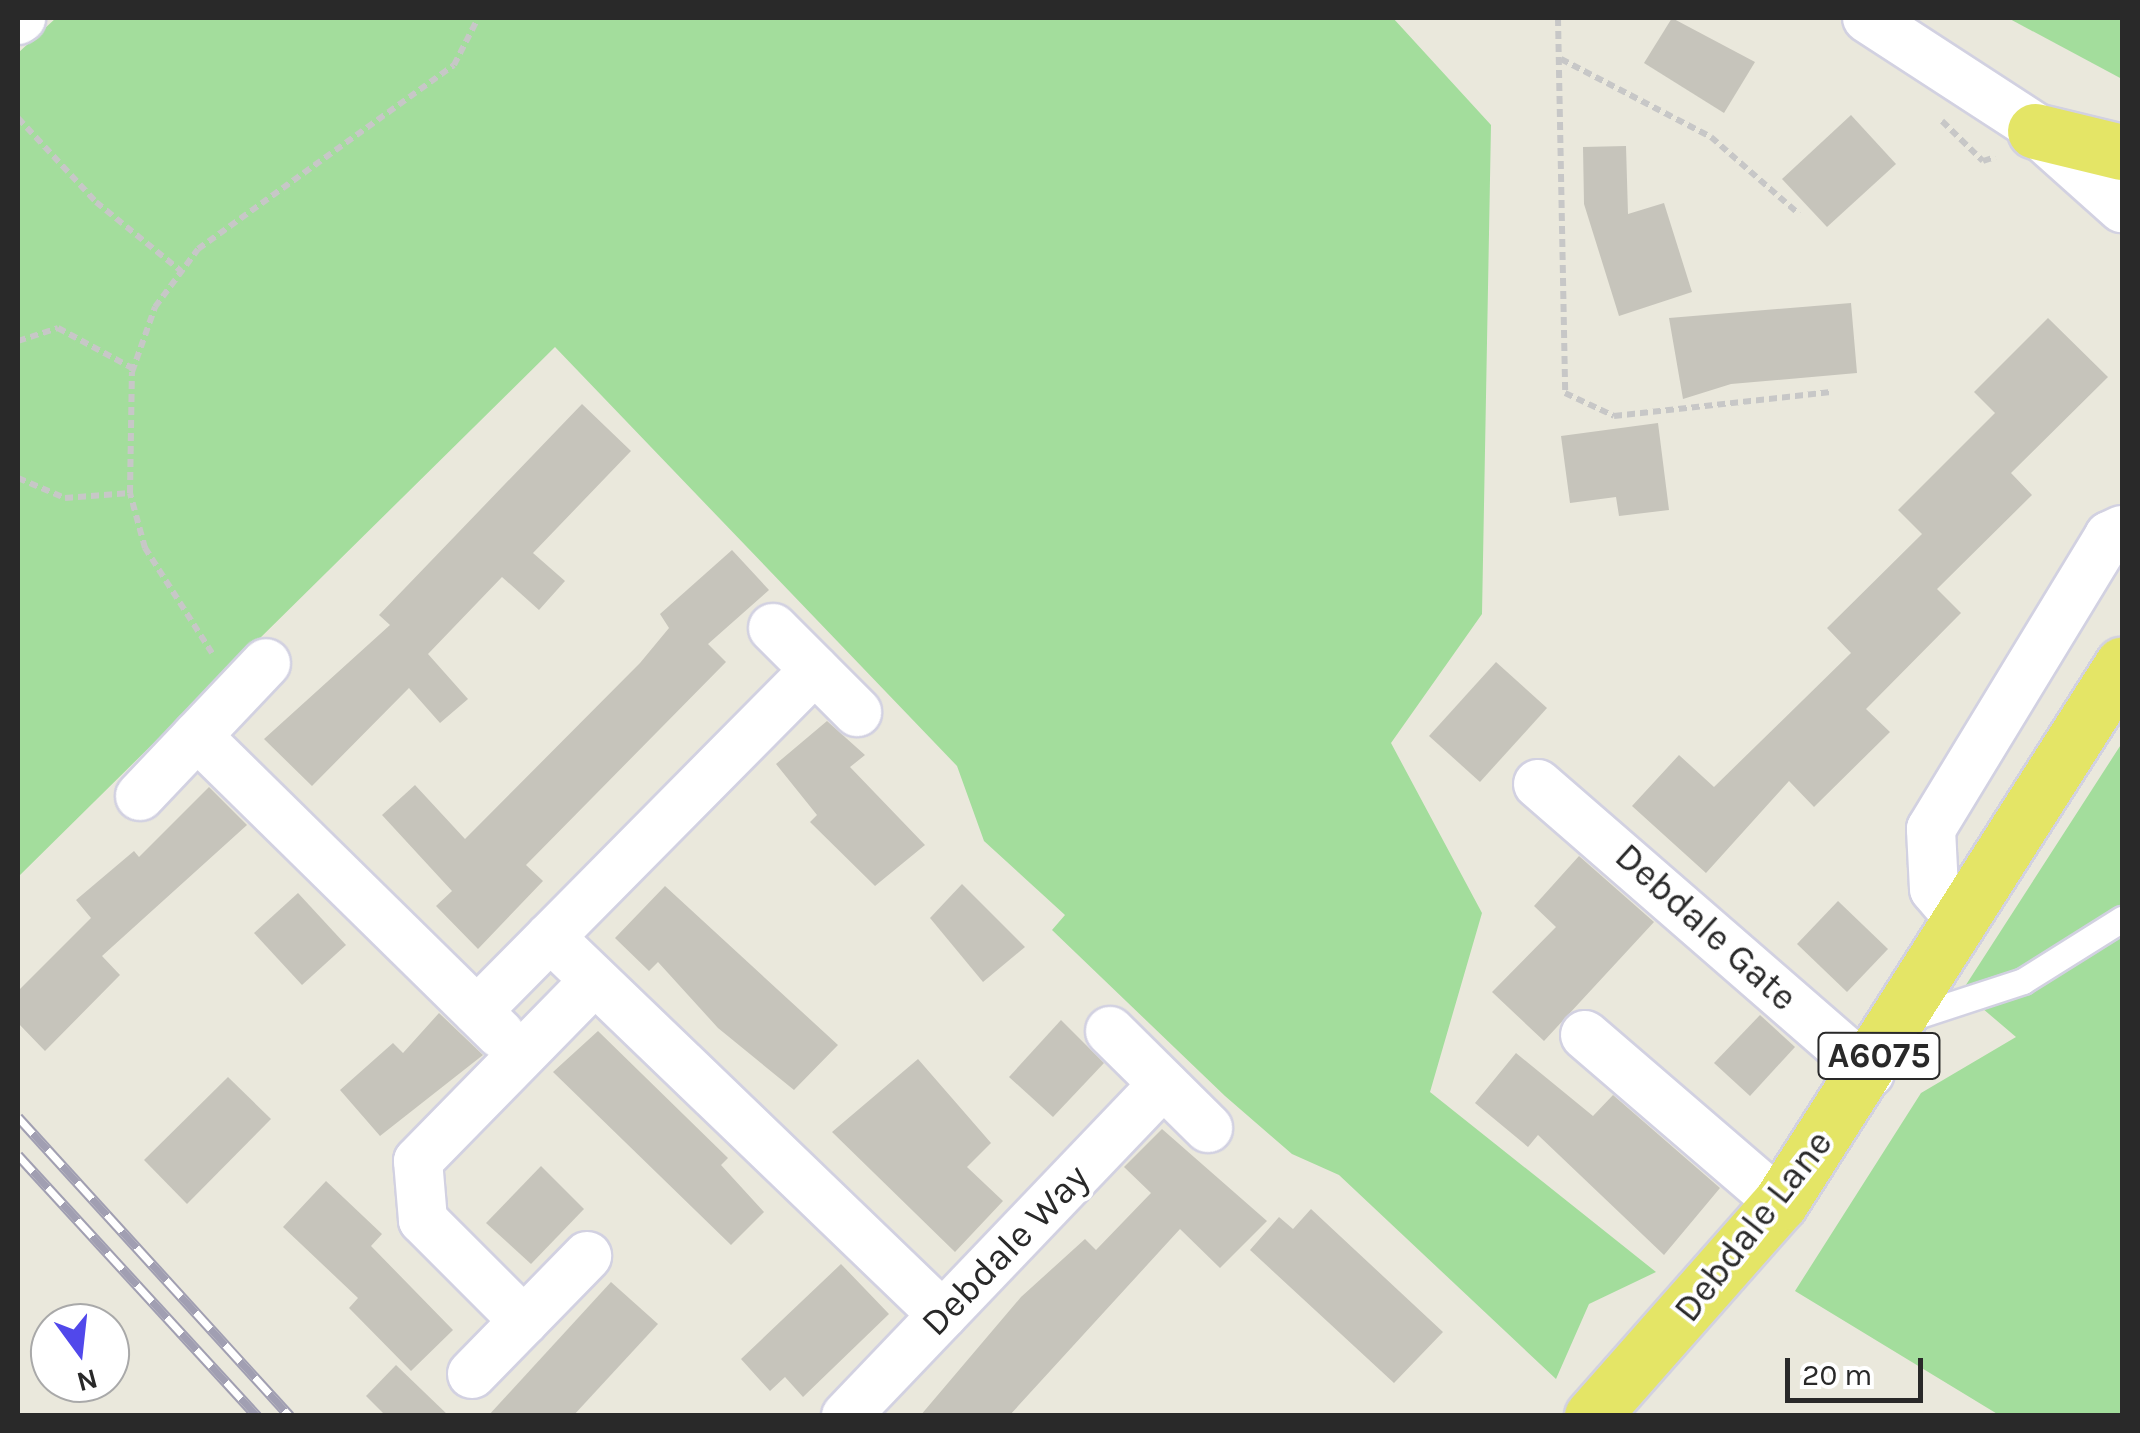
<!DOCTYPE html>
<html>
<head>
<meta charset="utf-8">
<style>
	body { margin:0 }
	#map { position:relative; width:2140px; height:1433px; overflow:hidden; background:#eae8dc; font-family:Karla,sans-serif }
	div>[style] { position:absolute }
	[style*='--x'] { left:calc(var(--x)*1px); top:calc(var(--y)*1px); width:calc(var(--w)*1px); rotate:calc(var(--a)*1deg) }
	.green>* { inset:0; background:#a3dd9c }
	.building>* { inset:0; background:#c6c4bb }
	.path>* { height:6px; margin-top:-3px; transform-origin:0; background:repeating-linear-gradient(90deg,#c7c7c7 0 8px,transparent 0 13px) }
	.roads { filter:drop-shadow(2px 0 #d2d1e1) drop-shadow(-2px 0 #d2d1e1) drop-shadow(0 2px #d2d1e1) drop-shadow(0 -2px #d2d1e1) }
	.service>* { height:25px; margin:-12.5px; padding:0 12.5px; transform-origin:12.5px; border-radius:12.5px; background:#fff }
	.minor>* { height:48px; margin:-24px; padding:0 24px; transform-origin:24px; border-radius:24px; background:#fff }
	.primary>* { height:55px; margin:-27.5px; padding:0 27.5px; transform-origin:27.5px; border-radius:27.5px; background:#e4e566 }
	.rail>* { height:11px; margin-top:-5.5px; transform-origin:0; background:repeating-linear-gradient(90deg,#fff 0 22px,#a19fb2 0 44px); box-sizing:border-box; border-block:2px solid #a19fb2 }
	span { translate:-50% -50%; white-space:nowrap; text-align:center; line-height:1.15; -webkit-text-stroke:8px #fff; paint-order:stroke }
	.shield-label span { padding:2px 8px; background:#fff; border:2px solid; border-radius:8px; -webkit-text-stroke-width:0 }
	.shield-label { font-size:35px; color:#292929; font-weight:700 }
	.street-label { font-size:38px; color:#292929 }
	.frame { position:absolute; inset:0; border:20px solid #292929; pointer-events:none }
	.north { position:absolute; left:30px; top:1303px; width:100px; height:100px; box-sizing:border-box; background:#fff; border:2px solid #a9a9a9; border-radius:50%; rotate:165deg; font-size:28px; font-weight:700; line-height:40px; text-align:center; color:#292929 }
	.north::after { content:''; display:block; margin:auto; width:35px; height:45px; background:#5148eb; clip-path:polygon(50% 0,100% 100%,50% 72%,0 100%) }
	.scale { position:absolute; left:1785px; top:1358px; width:138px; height:45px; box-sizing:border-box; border:5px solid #292929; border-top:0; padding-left:12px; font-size:30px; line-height:35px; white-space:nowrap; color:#292929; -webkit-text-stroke:8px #fff; paint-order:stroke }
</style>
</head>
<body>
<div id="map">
	<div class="green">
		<div style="clip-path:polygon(56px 18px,1393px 18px,1491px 125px,1482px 614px,1391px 743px,1482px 913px,1430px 1092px,1656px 1272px,1589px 1304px,1556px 1379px,1339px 1175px,1292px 1154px,1225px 1096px,1052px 930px,1065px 915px,984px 841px,957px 766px,555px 347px,18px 877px,18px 53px)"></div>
		<div style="clip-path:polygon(2008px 18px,2122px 18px,2122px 79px)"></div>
		<div style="clip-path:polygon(2122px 743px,2122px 1415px,1999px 1415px,1795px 1291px,1921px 1093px,2016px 1037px,1962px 991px)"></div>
	</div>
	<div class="building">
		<div style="clip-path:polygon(1672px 18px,1755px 62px,1724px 113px,1644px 63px)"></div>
		<div style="clip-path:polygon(1851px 115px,1896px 164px,1827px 227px,1782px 179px)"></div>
		<div style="clip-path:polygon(1626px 146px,1628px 214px,1664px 203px,1692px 292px,1619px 316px,1584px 204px,1583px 147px)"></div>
		<div style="clip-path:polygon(1851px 303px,1857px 373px,1731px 384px,1683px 399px,1669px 318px)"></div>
		<div style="clip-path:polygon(2048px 318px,2108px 377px,2011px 473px,2032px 495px,1937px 589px,1961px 613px,1866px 709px,1890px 732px,1814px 807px,1789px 781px,1706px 873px,1632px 806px,1679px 755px,1714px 787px,1851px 653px,1827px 628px,1922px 534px,1898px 510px,1995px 413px,1974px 392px)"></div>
		<div style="clip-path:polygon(582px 404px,631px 451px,533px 553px,565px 581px,539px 610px,502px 577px,428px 654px,468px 699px,440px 723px,409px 688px,312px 786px,264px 739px,390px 625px,379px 615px)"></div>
		<div style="clip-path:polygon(1658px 423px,1669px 510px,1619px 516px,1616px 497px,1570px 503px,1561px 436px)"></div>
		<div style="clip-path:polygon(732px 550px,769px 590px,708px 644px,726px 662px,526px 865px,543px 881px,478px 949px,436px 906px,452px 891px,382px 815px,415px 785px,465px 839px,640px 663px,669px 628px,660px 614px)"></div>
		<div style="clip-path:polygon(1496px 662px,1547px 708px,1480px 782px,1429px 736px)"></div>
		<div style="clip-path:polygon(827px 721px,865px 755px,850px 767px,925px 845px,875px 886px,810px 822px,817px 815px,776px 764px)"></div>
		<div style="clip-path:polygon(209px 787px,247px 825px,102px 956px,120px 975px,45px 1051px,18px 1023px,18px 991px,91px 918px,76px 900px,134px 851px,139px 857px)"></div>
		<div style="clip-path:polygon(1579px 856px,1654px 922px,1544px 1041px,1492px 992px,1556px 927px,1534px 906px)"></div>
		<div style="clip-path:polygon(962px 884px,1025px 947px,983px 982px,930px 918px)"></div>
		<div style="clip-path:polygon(665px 886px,838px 1045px,794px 1090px,718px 1028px,658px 962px,649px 971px,615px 938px)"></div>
		<div style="clip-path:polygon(298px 893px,346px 945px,302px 985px,254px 933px)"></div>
		<div style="clip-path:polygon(1838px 901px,1888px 949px,1847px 992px,1797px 944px)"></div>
		<div style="clip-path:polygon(439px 1013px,483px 1055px,380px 1136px,340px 1090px,393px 1043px,403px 1053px)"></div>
		<div style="clip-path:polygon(1760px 1015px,1795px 1047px,1750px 1096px,1714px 1063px)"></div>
		<div style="clip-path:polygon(1061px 1020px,1104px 1063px,1053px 1117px,1009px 1077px)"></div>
		<div style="clip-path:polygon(598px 1031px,728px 1158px,721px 1165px,764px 1212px,731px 1245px,553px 1072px)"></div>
		<div style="clip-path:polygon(1516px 1053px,1593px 1116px,1613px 1095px,1720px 1188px,1664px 1255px,1538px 1135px,1528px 1147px,1475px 1103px)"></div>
		<div style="clip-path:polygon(918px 1059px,991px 1143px,967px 1167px,1003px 1201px,955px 1252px,832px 1132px)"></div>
		<div style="clip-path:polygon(228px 1077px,271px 1119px,187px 1204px,144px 1160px)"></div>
		<div style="clip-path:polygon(1162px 1129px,1267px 1221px,1220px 1268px,1180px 1229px,1009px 1416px,920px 1416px,1021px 1297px,1085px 1239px,1096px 1250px,1151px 1193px,1124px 1167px)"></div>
		<div style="clip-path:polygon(541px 1166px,584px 1209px,531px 1264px,486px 1223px)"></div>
		<div style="clip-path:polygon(326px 1181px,382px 1234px,371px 1246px,453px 1330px,411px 1371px,349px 1308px,358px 1298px,283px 1227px)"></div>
		<div style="clip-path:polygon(1311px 1209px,1443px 1332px,1394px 1383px,1250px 1250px,1279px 1217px,1293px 1229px)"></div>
		<div style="clip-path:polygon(841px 1264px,889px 1314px,803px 1397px,785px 1377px,770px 1391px,741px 1359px)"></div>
		<div style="clip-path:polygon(611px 1282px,658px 1324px,573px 1416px,488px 1416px)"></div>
		<div style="clip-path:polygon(396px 1365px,449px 1416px,386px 1416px,366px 1396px)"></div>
	</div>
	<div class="path">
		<div style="--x:1558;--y:18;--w:375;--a:88.9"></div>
		<div style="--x:1565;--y:393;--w:54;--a:25.1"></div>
		<div style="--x:1614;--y:416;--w:218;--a:-6.3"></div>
		<div style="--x:1561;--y:59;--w:169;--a:27.5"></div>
		<div style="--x:1711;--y:137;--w:117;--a:41.2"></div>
		<div style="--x:18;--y:118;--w:115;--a:47.1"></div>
		<div style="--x:96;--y:202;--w:109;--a:39.1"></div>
		<div style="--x:1942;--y:121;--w:57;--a:44.3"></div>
		<div style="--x:1983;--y:161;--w:13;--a:-18"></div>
		<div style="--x:18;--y:341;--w:42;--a:-18"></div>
		<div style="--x:58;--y:328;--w:86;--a:28.3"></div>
		<div style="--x:18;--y:478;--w:51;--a:23.1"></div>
		<div style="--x:65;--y:498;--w:65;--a:-4.4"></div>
		<div style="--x:212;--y:653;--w:125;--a:-122.5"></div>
		<div style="--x:145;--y:548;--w:57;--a:-105.3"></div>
		<div style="--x:130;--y:493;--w:121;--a:-89.1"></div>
		<div style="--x:132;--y:372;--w:69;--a:-70.5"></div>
		<div style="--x:155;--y:307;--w:72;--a:-53.4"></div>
		<div style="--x:198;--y:249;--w:315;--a:-35.7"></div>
		<div style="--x:454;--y:65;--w:53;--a:-62.9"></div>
	</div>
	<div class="roads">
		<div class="service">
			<div style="--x:1907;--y:1019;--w:122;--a:-18.1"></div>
			<div style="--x:2023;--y:981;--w:117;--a:-32.1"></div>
		</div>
		<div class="minor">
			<div style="--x:1867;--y:18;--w:241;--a:33"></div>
			<div style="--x:18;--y:20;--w:4;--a:-34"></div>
			<div style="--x:2038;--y:133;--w:113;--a:41.8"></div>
			<div style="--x:773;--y:628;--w:119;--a:45"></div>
			<div style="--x:197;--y:736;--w:425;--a:44.5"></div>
			<div style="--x:1538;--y:784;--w:440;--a:41"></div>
			<div style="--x:140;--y:796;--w:183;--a:-46.5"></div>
			<div style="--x:1962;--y:922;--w:43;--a:-130.3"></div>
			<div style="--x:1934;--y:889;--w:60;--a:-92.9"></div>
			<div style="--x:1931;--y:829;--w:343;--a:-58.7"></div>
			<div style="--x:2109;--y:536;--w:14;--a:-25"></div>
			<div style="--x:550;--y:937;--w:545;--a:43.89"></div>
			<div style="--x:477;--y:1011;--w:480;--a:-45.3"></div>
			<div style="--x:1110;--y:1031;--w:138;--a:44.7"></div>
			<div style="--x:1585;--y:1035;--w:257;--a:40.7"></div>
			<div style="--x:524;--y:1321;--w:143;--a:-135"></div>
			<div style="--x:423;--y:1220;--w:59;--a:-94.8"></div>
			<div style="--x:418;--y:1161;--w:252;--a:-45.6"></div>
			<div style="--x:472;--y:1374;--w:165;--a:-45.7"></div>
			<div style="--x:846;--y:1416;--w:459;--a:-46.3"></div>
		</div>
		<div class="primary">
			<div style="--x:2035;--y:131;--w:89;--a:13.6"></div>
			<div style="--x:1592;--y:1416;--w:284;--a:-48.6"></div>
			<div style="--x:1780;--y:1203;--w:638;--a:-57.56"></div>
		</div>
	</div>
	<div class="rail">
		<div style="--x:18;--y:1117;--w:404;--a:47.7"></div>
		<div style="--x:18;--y:1155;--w:354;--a:47.5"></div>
	</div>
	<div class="shield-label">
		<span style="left:1879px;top:1056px">A6075</span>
	</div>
	<div class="street-label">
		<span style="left:1706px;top:927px;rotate:42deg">Debdale Gate</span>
		<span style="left:1753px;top:1226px;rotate:-52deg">Debdale Lane</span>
		<span style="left:1005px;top:1250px;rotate:-46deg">Debdale Way</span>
	</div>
	<div class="frame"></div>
	<div class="north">N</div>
	<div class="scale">20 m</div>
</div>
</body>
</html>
